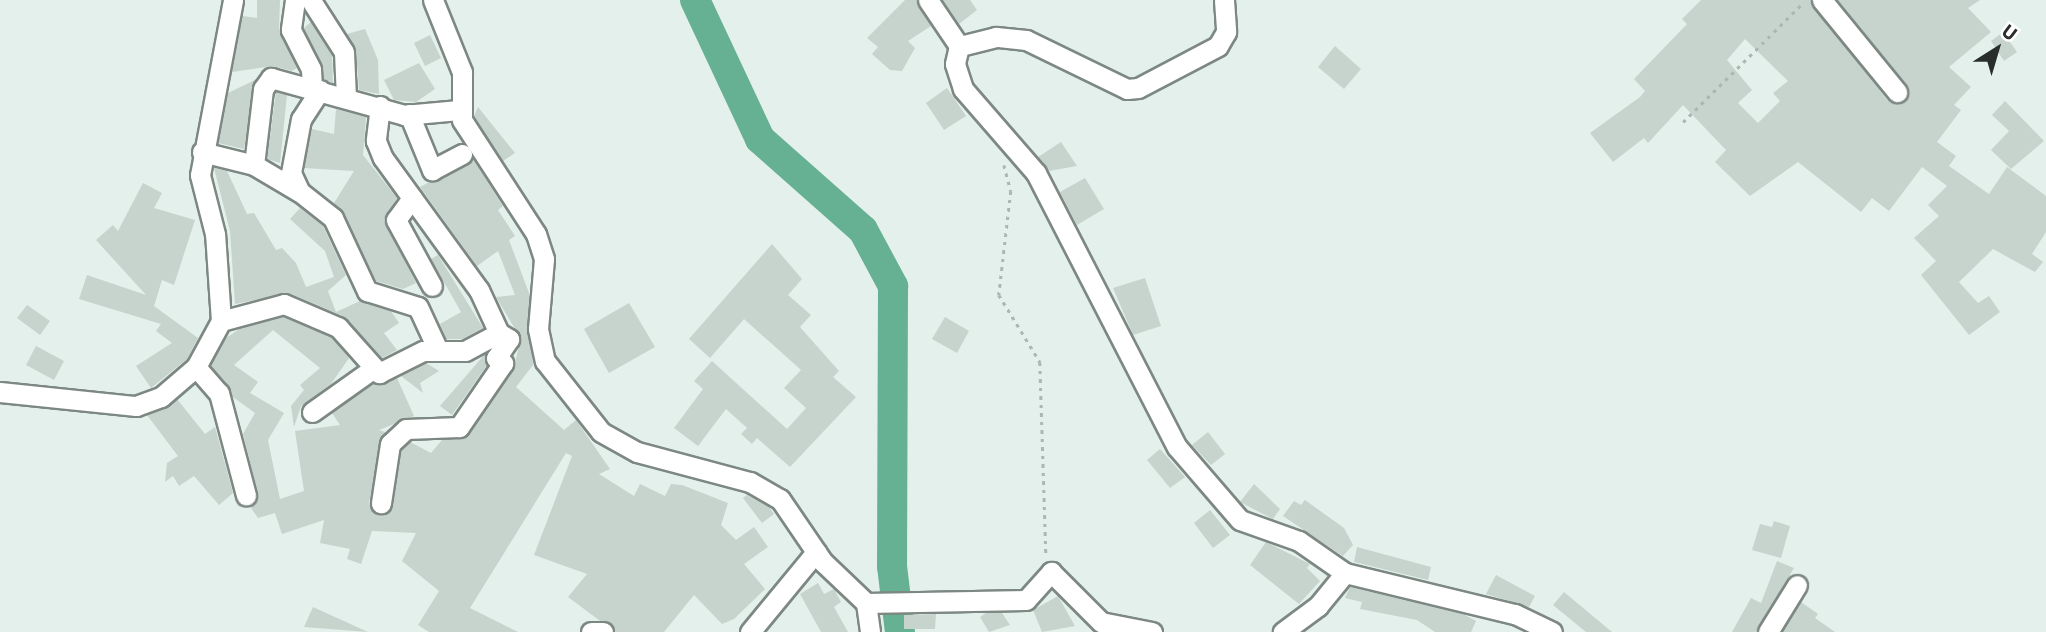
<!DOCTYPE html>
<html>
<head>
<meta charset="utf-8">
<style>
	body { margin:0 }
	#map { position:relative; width:2046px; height:632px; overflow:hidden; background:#e4f0eb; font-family:"IBM Plex Sans",sans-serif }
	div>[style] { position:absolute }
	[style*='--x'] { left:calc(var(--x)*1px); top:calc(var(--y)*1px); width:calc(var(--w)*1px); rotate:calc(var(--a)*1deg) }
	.river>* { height:30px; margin:-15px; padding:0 15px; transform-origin:15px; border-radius:15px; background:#66b093 }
	.building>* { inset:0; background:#c7d3cd }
	.path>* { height:2.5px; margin-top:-1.25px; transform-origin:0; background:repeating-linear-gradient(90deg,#acb6b2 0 3.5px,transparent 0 8.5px) }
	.roads { filter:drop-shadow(2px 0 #7d8883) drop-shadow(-2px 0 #7d8883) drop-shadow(0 2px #7d8883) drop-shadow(0 -2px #7d8883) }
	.street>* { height:19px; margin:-9.5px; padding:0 9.5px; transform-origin:9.5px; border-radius:9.5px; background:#fff }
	span { translate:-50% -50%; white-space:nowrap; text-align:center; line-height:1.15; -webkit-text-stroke:6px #fff; paint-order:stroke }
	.north { position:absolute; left:1962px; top:14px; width:70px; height:70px; -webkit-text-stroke:5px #fff; paint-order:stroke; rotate:37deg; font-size:19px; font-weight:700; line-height:28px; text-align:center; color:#292e2c }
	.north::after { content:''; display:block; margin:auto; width:24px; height:32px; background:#292e2c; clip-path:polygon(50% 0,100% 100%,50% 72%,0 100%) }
</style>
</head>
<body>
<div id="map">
	<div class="river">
		<div style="--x:695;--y:0;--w:153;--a:64.9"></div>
		<div style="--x:760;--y:139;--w:137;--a:41.5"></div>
		<div style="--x:863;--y:230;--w:64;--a:61.8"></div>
		<div style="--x:893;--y:286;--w:280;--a:90.2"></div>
		<div style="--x:892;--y:566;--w:66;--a:83.1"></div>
	</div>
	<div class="building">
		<div style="clip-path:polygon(257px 0,280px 0,279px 29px,297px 68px,292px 71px,273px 66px,232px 72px,242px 16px,257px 18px)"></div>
		<div style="clip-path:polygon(905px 0,916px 0,931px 26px,908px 41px,915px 48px,902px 71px,890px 70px,872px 54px,878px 47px,867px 38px)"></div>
		<div style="clip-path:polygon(943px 0,970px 0,977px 10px,959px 24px)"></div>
		<div style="clip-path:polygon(evenodd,1701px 0,1810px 0,1887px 100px,1898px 104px,1908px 97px,1907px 85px,1838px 0,1980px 0,1968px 8px,1991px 32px,1949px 67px,1971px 87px,1954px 105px,1961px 110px,1937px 142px,1956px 156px,1949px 166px,1989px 194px,2007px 167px,2046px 196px,2046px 232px,2032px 254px,2043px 262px,2035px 272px,1993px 249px,1959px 282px,1978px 303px,1989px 296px,2000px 312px,1969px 335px,1921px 275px,1936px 261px,1914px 238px,1939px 216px,1928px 205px,1947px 186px,1922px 167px,1889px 211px,1872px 198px,1861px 212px,1798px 162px,1750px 196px,1715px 162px,1726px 150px,1683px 105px,1648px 143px,1644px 138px,1613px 162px,1590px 133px,1640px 97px,1645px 91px,1634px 79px,1687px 24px,1682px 19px,1701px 0,1745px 39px,1788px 81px,1773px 93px,1780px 101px,1758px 123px,1738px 103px,1752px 90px,1727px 60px,1745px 39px)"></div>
		<div style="clip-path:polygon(311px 22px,332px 56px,333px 83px,324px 79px,304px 28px)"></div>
		<div style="clip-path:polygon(365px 29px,378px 60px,379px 94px,359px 90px,356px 51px,347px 34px)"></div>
		<div style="clip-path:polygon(2003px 32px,2017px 52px,2004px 61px,1991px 41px)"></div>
		<div style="clip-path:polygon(430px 35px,441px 58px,425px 66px,414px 43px)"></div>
		<div style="clip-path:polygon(1335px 46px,1361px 69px,1344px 89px,1318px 67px)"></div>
		<div style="clip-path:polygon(419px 63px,435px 89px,416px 102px,394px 100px,384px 80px)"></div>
		<div style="clip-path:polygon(255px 80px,244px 149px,218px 143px,228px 93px)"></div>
		<div style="clip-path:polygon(947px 88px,966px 116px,944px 130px,926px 103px)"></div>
		<div style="clip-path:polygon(276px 92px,287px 95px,280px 163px,267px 159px)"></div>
		<div style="clip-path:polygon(2005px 101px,2044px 141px,2011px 169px,1991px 150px,2009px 131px,1992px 115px)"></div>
		<div style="clip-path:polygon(478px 107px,515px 153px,503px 161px,474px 116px)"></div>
		<div style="clip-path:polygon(336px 109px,366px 117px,363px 155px,397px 198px,384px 220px,416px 283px,403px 289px,376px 281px,334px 203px,354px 171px,304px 168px,312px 129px,334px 134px)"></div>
		<div style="clip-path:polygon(1061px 142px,1077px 166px,1049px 171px,1038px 157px)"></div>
		<div style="clip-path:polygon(473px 159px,503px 206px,498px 210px,515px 236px,509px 240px,529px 293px,533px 365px,516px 387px,564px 430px,576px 420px,610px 469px,599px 474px,634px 496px,640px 484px,665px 496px,671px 484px,682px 485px,728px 503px,721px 525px,736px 540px,754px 527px,768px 547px,744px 564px,765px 589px,734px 619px,722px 624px,694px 595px,664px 632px,615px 632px,568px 597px,587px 574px,534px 555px,572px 456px,566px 453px,470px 608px,518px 632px,429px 632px,418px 625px,439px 591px,402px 561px,416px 533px,372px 531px,361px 564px,347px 559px,350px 549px,320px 543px,324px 520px,282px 534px,275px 513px,258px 518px,251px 508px,258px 493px,243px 434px,255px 413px,233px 397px,211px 365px,226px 338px,241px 328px,283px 317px,331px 337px,349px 358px,331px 384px,301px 406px,294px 427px,291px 406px,304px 390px,300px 385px,320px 368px,273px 330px,234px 365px,258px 382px,250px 393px,284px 413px,268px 440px,280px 499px,304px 491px,295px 431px,340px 425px,332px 413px,374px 383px,397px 378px,414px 416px,379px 430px,385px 432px,369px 502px,380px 515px,393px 506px,401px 450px,410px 442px,431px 453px,442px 440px,465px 437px,513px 370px,521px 339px,496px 297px,515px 295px,498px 251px,477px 266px,420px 187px)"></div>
		<div style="clip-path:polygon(214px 168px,227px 171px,247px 214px,254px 213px,276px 250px,282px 248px,296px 263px,306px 287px,334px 277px,325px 251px,290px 219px,300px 208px,323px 226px,346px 275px,328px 291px,336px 312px,360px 301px,391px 311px,399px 323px,384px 333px,397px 350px,382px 358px,343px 316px,289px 293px,235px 304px,230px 231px)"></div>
		<div style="clip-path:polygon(1085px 178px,1104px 209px,1077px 225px,1060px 192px)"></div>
		<div style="clip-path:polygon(143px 183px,162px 193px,154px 208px,195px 220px,174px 285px,162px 280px,154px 306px,198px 338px,187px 359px,151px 388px,136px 366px,172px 343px,156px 331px,161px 324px,79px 299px,87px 275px,146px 295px,96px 240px,113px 225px,118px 231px)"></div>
		<div style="clip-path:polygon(772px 244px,802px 279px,788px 295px,811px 315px,800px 327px,839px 371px,833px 377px,856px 397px,790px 467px,757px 438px,752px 444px,741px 434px,747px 428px,726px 409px,698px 446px,674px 428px,703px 389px,694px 381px,712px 361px,787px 429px,806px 408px,784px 388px,801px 370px,744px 319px,710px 358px,689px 339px)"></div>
		<div style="clip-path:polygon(438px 255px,483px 328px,462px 339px,446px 339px,440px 324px,461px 312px,431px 259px)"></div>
		<div style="clip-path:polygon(1145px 278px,1161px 326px,1133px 335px,1113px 288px)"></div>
		<div style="clip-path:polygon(629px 303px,655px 347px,609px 373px,584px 329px)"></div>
		<div style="clip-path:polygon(27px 305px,50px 321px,40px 335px,17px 318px)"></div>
		<div style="clip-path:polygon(945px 317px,969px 331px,957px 353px,932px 339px)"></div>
		<div style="clip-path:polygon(36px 346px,64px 361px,54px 380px,26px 365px)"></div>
		<div style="clip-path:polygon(485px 354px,487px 365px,452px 415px,440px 406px)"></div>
		<div style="clip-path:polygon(426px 363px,439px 371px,420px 383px,423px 393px,401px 376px)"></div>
		<div style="clip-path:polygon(177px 399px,205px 434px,215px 427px,233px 493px,219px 505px,194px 476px,179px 486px,173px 476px,165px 482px,167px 463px,178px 456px,147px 415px)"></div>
		<div style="clip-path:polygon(1208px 432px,1225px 454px,1211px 465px,1192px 445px)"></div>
		<div style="clip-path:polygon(1160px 449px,1185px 477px,1170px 488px,1147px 460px)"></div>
		<div style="clip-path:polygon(1254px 484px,1280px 509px,1273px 519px,1240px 502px)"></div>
		<div style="clip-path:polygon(747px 495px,769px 507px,774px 514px,762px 523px,743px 498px)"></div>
		<div style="clip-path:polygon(1305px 500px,1344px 528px,1353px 545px,1343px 556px,1283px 516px,1294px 501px,1301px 505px)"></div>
		<div style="clip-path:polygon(1210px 510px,1230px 535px,1213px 548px,1194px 523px)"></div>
		<div style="clip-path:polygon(1774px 521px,1790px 526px,1781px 558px,1752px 550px,1760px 524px,1772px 527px)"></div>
		<div style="clip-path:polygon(1266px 542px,1310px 564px,1307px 568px,1320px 581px,1299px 604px,1250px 565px)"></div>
		<div style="clip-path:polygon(1357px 547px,1431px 567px,1428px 580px,1354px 562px)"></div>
		<div style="clip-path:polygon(1777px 561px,1794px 568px,1756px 632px,1732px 632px,1751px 598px,1761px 603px)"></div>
		<div style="clip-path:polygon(1496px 575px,1535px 596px,1529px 607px,1486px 594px)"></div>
		<div style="clip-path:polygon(818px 583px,824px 594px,834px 589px,841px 602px,834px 607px,848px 632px,821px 632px,800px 594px)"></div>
		<div style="clip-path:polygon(1350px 587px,1463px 614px,1476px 621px,1471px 632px,1435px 632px,1417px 620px,1360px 609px,1362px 602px,1345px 598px)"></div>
		<div style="clip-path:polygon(1564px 592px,1612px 632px,1586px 632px,1553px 605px)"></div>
		<div style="clip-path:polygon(1058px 596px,1075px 626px,1042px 632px,1033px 610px)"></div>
		<div style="clip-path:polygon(1801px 602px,1818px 614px,1815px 618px,1835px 632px,1782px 632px)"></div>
		<div style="clip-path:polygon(313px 607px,368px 632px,304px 627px)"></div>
		<div style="clip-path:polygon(986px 613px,1002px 613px,1010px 625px,989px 632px,980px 617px)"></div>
		<div style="clip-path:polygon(936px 614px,935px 629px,904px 629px,904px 615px)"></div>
	</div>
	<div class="path">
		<div style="--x:1683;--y:122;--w:170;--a:-44.8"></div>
		<div style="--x:1004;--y:165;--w:27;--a:75"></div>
		<div style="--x:1011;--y:191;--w:105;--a:96.6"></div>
		<div style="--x:999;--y:295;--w:79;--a:58.5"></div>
		<div style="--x:1040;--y:362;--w:192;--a:88.2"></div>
	</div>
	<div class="roads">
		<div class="street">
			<div style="--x:295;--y:0;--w:30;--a:98"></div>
			<div style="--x:291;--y:30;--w:44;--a:62.9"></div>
			<div style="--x:311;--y:69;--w:19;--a:87"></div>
			<div style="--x:433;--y:0;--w:78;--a:68.1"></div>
			<div style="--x:462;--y:72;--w:48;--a:90"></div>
			<div style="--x:462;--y:120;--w:136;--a:57"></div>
			<div style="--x:536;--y:234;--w:26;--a:72"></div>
			<div style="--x:544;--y:259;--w:70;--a:94.9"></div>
			<div style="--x:538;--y:329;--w:33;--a:78"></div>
			<div style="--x:545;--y:361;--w:90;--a:51.7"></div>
			<div style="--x:601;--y:432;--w:41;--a:29.1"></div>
			<div style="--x:637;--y:452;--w:117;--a:14.9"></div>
			<div style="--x:750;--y:482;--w:34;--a:30"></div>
			<div style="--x:780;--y:499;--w:76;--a:55.7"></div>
			<div style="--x:823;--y:562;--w:59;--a:43.6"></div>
			<div style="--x:866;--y:603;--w:160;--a:-1.1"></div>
			<div style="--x:1026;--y:600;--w:38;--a:-48"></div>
			<div style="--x:1051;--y:572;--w:71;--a:45"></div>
			<div style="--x:1101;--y:622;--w:52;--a:11.1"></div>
			<div style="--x:928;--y:0;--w:55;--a:56"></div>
			<div style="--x:1224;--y:0;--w:32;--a:86"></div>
			<div style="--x:1226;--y:32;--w:16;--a:120"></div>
			<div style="--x:1218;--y:46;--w:90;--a:152.3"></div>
			<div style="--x:1138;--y:88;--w:11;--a:175"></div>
			<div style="--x:1127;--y:89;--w:112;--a:-154.1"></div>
			<div style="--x:1026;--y:40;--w:30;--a:-174"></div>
			<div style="--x:996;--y:37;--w:38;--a:166"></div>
			<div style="--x:959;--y:46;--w:18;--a:103"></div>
			<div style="--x:955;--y:64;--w:26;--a:72"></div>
			<div style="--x:963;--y:89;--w:111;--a:49"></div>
			<div style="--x:1036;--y:173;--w:308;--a:62.8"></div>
			<div style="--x:1177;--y:447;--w:96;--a:49.2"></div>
			<div style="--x:1240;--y:520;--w:63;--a:19.6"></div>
			<div style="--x:1299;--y:541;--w:56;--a:34.8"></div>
			<div style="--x:1345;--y:573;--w:43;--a:129.3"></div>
			<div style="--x:1318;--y:606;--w:44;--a:143.4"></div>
			<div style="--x:1822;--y:0;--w:119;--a:50.8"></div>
			<div style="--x:312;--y:2;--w:59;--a:57.4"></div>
			<div style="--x:344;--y:52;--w:45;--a:87.5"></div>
			<div style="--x:320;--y:90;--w:35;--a:123"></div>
			<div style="--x:301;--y:119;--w:55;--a:100.5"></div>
			<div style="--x:291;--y:173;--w:21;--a:65"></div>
			<div style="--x:300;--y:192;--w:42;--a:38.2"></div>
			<div style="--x:333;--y:218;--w:81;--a:65"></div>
			<div style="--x:367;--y:291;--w:53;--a:17.4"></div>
			<div style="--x:418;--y:307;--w:47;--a:65.1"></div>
			<div style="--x:380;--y:106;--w:35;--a:97"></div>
			<div style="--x:376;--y:141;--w:18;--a:68"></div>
			<div style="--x:383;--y:158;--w:163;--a:54"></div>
			<div style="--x:479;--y:290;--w:47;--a:65.1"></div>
			<div style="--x:409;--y:114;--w:61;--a:67.7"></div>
			<div style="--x:432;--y:170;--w:34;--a:-28"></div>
			<div style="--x:202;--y:152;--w:54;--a:14"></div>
			<div style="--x:254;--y:165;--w:77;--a:-83.2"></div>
			<div style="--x:263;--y:89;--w:14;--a:-54"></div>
			<div style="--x:271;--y:78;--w:138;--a:15.5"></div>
			<div style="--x:404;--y:115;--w:55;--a:-5.2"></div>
			<div style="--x:254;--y:165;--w:51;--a:30.6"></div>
			<div style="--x:412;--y:198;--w:27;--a:126"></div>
			<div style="--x:396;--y:220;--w:75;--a:61.4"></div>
			<div style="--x:221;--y:321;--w:65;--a:-15.1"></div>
			<div style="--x:284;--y:304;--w:59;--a:23.1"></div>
			<div style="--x:338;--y:327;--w:62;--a:48.3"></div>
			<div style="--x:379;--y:373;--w:49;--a:-26.6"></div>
			<div style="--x:423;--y:351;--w:42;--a:0"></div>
			<div style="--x:465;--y:351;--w:38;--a:-28"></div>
			<div style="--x:499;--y:333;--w:12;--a:31"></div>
			<div style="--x:509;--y:339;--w:23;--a:124"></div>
			<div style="--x:496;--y:358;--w:9;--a:36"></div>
			<div style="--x:503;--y:363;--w:78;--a:124.5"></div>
			<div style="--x:459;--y:427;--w:53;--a:177.8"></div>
			<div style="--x:406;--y:429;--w:22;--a:137"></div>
			<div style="--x:390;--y:444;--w:60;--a:98.7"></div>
			<div style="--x:196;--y:367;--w:35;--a:49"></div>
			<div style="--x:219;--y:393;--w:106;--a:75.2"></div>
			<div style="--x:0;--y:392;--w:137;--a:5.9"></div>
			<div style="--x:136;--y:406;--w:27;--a:-20"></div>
			<div style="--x:161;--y:397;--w:46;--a:-40.6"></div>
			<div style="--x:196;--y:367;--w:52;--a:-61.5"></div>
			<div style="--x:221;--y:321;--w:87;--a:-93.9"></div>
			<div style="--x:215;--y:234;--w:61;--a:-104.3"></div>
			<div style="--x:200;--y:175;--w:178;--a:-79.3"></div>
			<div style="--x:312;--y:412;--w:76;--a:-35.4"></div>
			<div style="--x:1345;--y:573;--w:175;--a:13.6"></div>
			<div style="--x:1515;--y:614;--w:41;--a:25.9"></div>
			<div style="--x:866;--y:603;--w:29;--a:82"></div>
			<div style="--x:591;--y:632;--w:12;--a:0"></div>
			<div style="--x:750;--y:632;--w:104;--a:-50.5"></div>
			<div style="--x:1768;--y:632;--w:55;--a:-58.3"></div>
		</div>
	</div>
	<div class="north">U</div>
</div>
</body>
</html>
